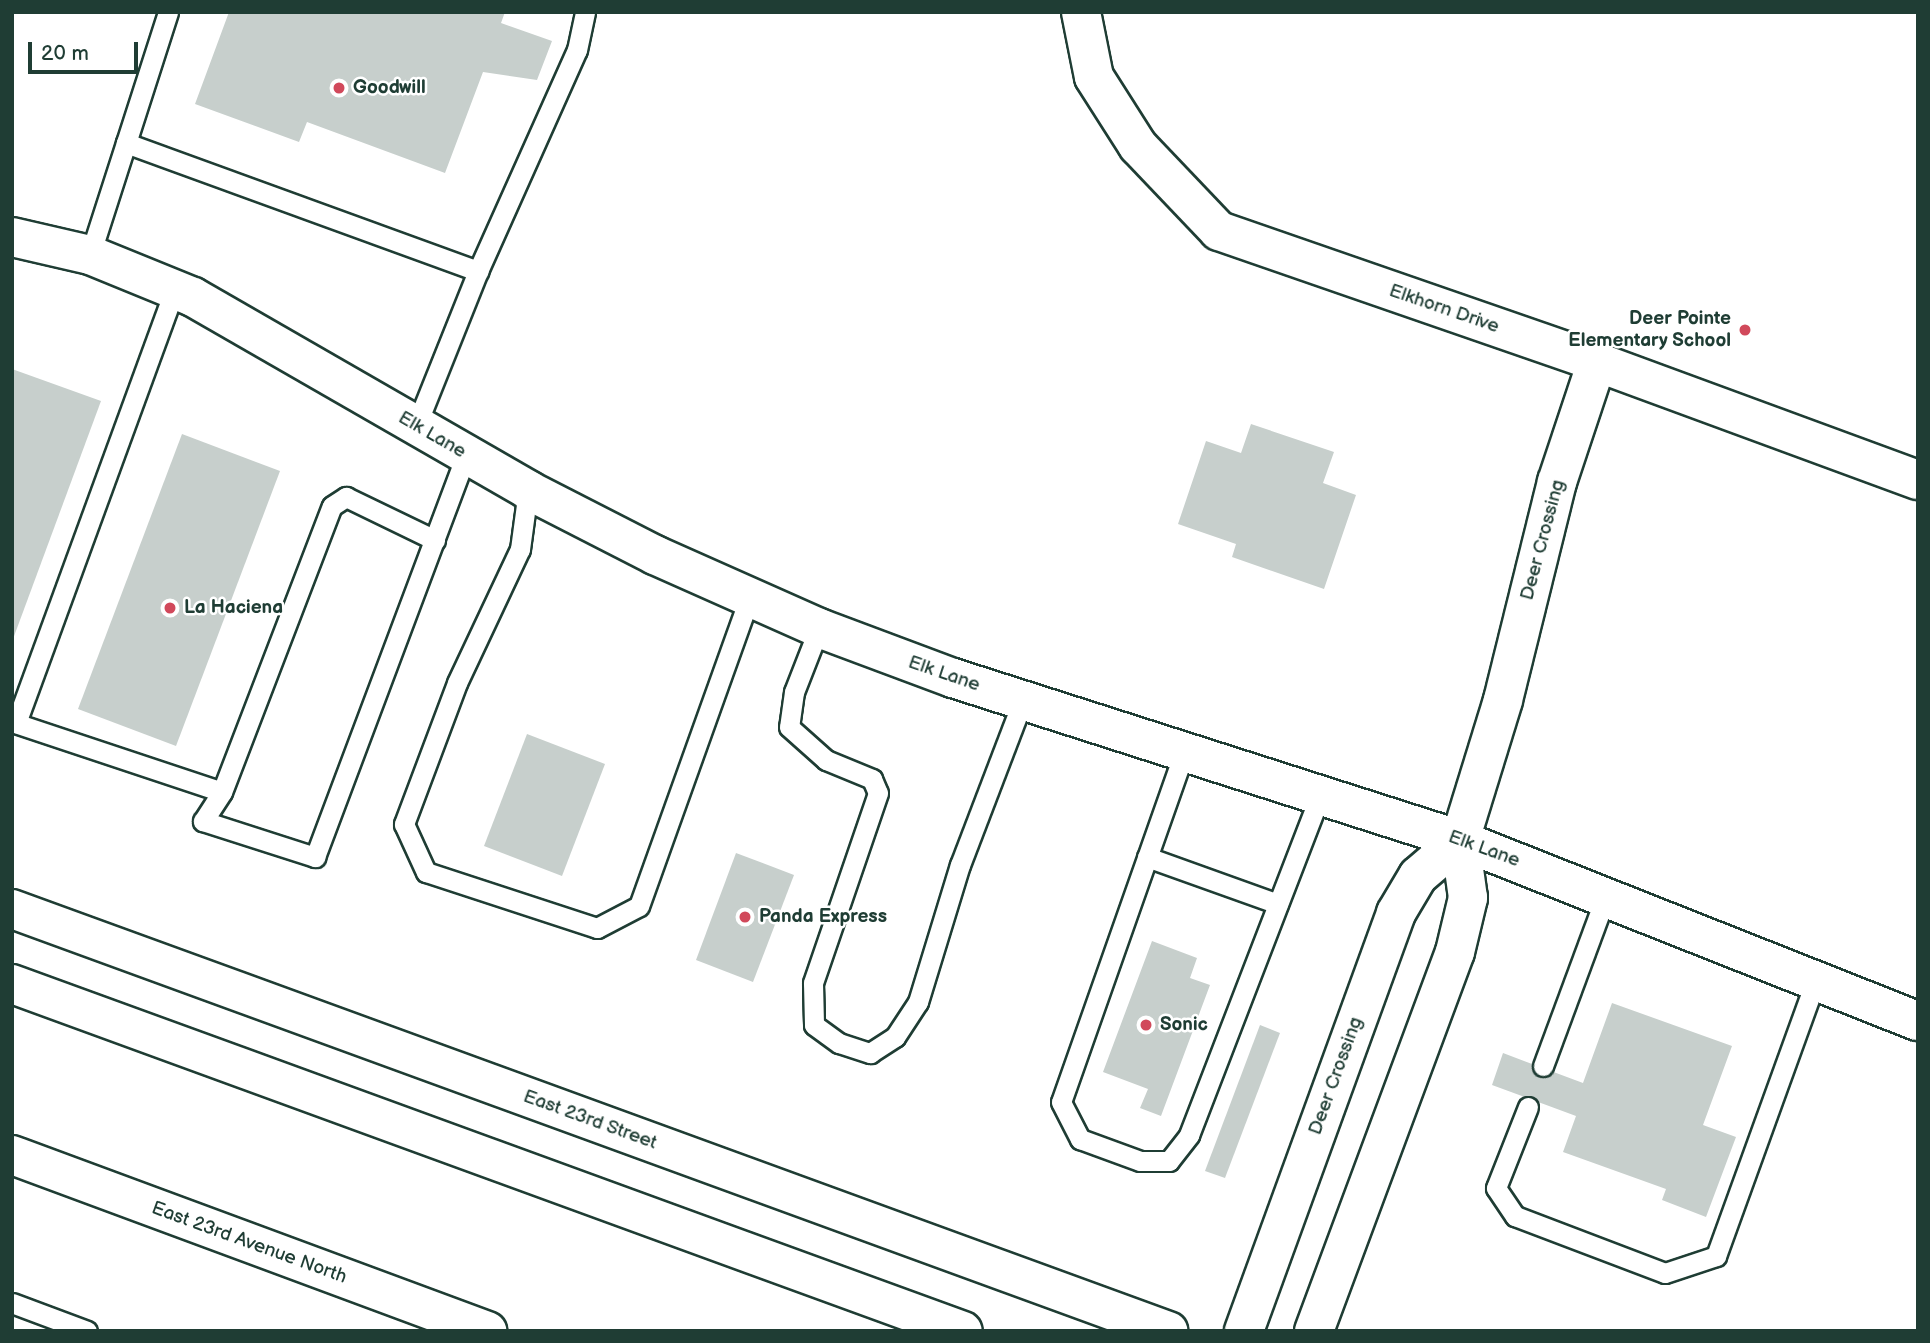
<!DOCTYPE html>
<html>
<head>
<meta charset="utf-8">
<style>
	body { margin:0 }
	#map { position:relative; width:1930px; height:1343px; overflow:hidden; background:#fff; font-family:"Balsamiq Sans",sans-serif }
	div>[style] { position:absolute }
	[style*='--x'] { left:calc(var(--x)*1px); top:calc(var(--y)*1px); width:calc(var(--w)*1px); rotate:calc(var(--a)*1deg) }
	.building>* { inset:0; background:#c7cfcc }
	.roads { filter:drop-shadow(2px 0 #1f3d34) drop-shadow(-2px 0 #1f3d34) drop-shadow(0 2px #1f3d34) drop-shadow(0 -2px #1f3d34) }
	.lane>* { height:19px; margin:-9.5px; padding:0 9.5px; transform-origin:9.5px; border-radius:9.5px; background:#fff }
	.street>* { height:38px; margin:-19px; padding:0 19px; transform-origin:19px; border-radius:19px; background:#fff }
	.primary>* { height:38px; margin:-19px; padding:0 19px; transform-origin:19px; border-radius:19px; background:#fff }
	.dots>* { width:19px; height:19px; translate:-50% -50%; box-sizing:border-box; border:4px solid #fff; border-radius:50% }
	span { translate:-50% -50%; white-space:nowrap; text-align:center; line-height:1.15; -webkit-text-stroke:5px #fff; paint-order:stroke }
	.poi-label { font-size:19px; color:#1f3d34; font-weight:700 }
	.left { translate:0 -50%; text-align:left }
	.right { translate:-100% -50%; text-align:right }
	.street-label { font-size:19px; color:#1f3d34 }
	.frame { position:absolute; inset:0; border:14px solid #1f3d34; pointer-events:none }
	.scale { position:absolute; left:28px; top:42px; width:110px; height:32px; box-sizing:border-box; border:4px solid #1f3d34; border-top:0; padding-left:9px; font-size:21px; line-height:24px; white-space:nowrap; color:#1f3d34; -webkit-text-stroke:5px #fff; paint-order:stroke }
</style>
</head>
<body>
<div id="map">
	<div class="building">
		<div style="clip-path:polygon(229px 12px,505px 12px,501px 23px,552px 41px,537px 80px,483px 72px,445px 173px,307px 122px,299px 142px,195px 104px)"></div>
		<div style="clip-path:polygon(12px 369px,101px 401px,13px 639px,12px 639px)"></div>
		<div style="clip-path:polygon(1251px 424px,1334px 452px,1323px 483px,1356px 495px,1324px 589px,1232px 557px,1236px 544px,1178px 524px,1206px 441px,1241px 453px)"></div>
		<div style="clip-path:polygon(182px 434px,280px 471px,176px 746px,78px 709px)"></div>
		<div style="clip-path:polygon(527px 734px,605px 764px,562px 876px,484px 846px)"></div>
		<div style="clip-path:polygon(736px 853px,794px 875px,753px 982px,696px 960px)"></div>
		<div style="clip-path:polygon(1152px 941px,1197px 958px,1190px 978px,1210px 985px,1161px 1116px,1140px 1108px,1148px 1089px,1103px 1072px)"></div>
		<div style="clip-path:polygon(1612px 1003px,1732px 1046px,1703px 1125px,1736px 1137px,1706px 1217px,1662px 1200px,1666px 1189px,1563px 1152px,1576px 1116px,1492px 1085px,1503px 1053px,1583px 1083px)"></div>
		<div style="clip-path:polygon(1260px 1025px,1280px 1033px,1225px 1178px,1205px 1171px)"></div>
	</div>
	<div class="roads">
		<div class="lane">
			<div style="--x:126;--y:143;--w:138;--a:-72.2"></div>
			<div style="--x:90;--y:255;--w:118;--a:-72.2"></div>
			<div style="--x:126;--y:143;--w:375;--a:20"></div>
			<div style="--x:478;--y:271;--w:167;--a:111.8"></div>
			<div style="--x:478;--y:271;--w:242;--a:-65.9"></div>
			<div style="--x:577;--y:50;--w:39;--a:-78"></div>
			<div style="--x:528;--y:490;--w:60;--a:97.7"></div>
			<div style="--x:520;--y:549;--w:148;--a:115.2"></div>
			<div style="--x:457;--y:683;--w:151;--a:110.6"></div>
			<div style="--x:404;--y:824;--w:53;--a:65.4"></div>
			<div style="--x:426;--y:872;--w:180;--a:18.1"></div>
			<div style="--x:597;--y:928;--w:47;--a:-27.6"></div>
			<div style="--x:639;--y:906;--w:327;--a:-70.3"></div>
			<div style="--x:819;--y:628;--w:69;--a:111.3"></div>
			<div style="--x:794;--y:692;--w:35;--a:98"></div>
			<div style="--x:789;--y:727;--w:50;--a:41.7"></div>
			<div style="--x:826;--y:760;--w:50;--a:22.4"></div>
			<div style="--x:872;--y:779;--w:15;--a:67"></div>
			<div style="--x:878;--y:793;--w:201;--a:108.9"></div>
			<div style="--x:813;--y:983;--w:42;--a:88.6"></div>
			<div style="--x:814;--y:1025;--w:31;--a:36"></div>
			<div style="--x:839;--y:1043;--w:33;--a:18"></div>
			<div style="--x:870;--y:1053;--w:30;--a:-33"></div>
			<div style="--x:895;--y:1037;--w:42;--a:-56.7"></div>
			<div style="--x:918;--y:1002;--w:143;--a:-73"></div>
			<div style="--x:960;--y:865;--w:177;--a:-69.1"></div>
			<div style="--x:12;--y:722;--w:221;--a:18.4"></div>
			<div style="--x:222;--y:792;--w:35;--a:123"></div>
			<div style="--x:203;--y:821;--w:118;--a:17.8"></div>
			<div style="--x:315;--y:857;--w:429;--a:-69.4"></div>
			<div style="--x:16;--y:723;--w:462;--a:-69.9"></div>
			<div style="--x:1185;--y:750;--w:373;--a:109.4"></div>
			<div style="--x:1061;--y:1102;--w:42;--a:62.8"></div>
			<div style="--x:1080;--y:1139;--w:64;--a:20.1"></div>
			<div style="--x:1140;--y:1161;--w:29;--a:0"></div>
			<div style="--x:1169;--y:1161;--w:33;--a:-52"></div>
			<div style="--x:1189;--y:1135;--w:367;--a:-68.9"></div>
			<div style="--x:222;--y:792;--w:306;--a:-69"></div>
			<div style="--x:332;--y:506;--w:17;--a:-33"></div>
			<div style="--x:346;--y:497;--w:99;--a:25.8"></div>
			<div style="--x:1147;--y:857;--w:139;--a:19.7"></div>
			<div style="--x:1543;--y:1066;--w:181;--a:-69.7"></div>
			<div style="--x:1528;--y:1107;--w:87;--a:111.6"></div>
			<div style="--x:1496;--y:1188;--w:34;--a:56"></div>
			<div style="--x:1515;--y:1216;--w:160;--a:20.8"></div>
			<div style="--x:1665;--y:1273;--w:54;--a:-18.4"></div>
			<div style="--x:1716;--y:1256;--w:290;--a:-70.1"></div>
			<div style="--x:12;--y:1303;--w:80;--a:20.5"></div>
		</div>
		<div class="street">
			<div style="--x:1081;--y:12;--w:66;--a:78.7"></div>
			<div style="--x:1094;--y:77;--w:82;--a:57.5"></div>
			<div style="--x:1138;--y:146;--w:117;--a:46.4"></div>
			<div style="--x:1219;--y:231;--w:397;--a:19.1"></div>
			<div style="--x:1594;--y:361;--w:345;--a:20.2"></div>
			<div style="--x:12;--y:237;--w:80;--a:13"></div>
			<div style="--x:90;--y:255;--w:111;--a:22.2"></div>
			<div style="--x:193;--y:297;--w:387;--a:29.9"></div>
			<div style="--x:528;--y:490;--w:143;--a:27.1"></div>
			<div style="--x:655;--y:555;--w:180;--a:24"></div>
			<div style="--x:819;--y:628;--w:143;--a:20.5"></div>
			<div style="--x:953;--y:678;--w:532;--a:17.72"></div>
			<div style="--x:1460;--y:840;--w:492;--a:21.6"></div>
			<div style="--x:12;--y:1155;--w:507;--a:20.33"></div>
			<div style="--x:1244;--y:1331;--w:445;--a:-70"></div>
			<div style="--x:1396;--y:913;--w:43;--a:-59.3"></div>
			<div style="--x:1418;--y:876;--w:55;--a:-40.6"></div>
			<div style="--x:1314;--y:1331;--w:404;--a:-69.6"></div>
			<div style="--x:1455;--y:952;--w:56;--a:-76.5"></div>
			<div style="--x:1468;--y:898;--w:59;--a:-97.9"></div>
			<div style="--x:1460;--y:840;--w:146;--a:-72.9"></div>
			<div style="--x:1503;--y:700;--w:225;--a:-76.1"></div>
			<div style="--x:1557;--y:482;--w:126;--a:-71.6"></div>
		</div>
		<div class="primary">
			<div style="--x:12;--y:909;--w:1231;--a:20.05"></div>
			<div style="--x:12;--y:984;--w:1012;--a:20.05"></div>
		</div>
	</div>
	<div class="dots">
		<div style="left:339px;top:88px;background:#d1495b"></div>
		<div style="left:1745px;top:330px;background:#d1495b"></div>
		<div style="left:170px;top:608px;background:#d1495b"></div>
		<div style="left:745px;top:917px;background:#d1495b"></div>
		<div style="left:1146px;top:1025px;background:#d1495b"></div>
	</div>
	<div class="poi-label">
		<span class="left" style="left:353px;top:88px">Goodwill</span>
		<span class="right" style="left:1731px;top:330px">Deer Pointe<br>Elementary School</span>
		<span class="left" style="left:184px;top:608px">La Haciena</span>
		<span class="left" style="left:759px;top:917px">Panda Express</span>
		<span class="left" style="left:1160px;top:1025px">Sonic</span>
	</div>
	<div class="street-label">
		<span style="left:1444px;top:309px;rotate:19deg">Elkhorn Drive</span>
		<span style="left:432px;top:435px;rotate:30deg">Elk Lane</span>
		<span style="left:1543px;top:540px;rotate:-75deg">Deer Crossing</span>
		<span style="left:944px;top:674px;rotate:19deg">Elk Lane</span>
		<span style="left:1484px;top:849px;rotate:20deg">Elk Lane</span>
		<span style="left:1336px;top:1076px;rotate:-70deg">Deer Crossing</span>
		<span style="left:590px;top:1120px;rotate:20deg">East 23rd Street</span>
		<span style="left:249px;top:1243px;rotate:20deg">East 23rd Avenue North</span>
	</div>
	<div class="frame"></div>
	<div class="scale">20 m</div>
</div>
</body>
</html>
